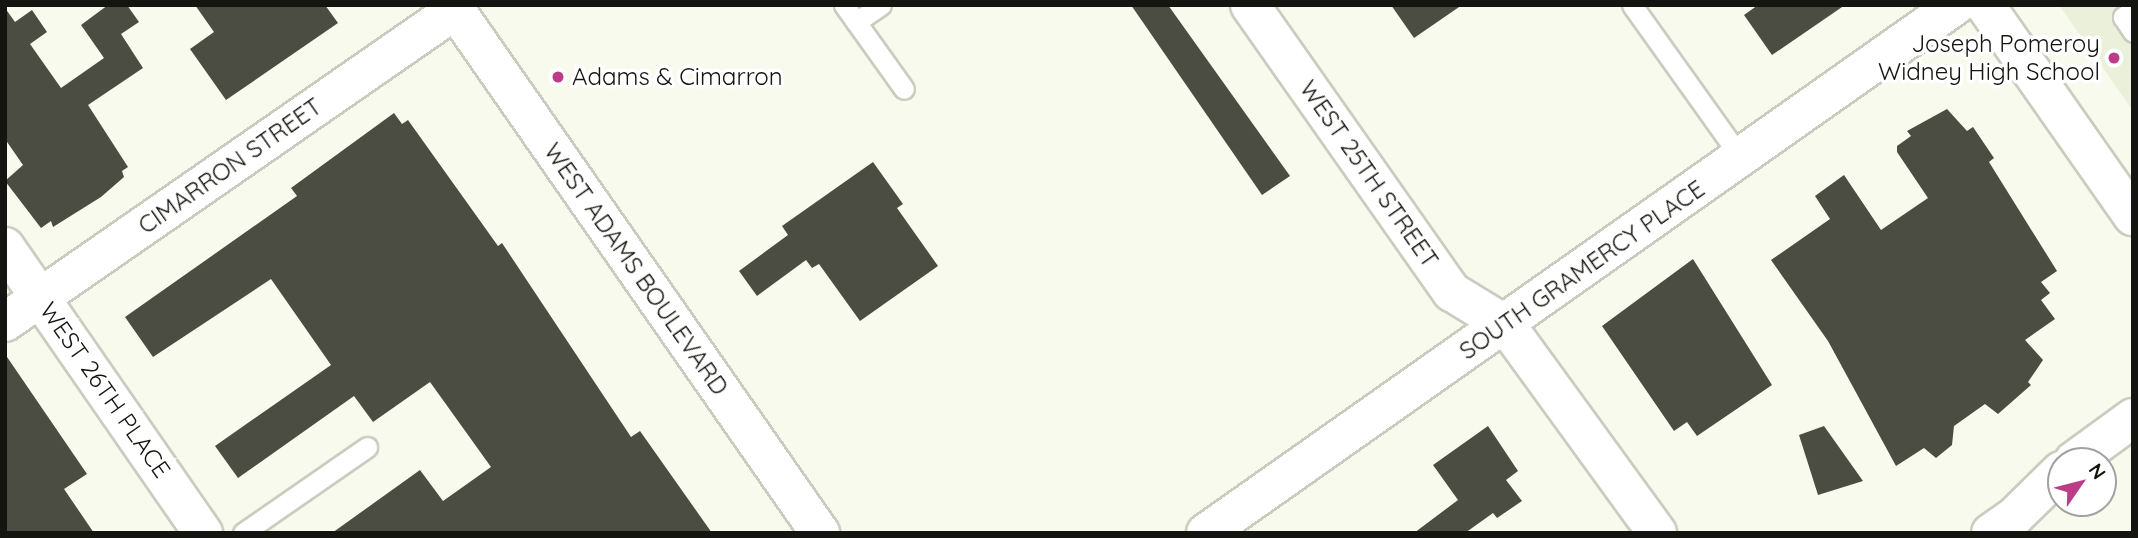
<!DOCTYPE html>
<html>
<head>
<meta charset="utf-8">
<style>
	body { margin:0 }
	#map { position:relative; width:2138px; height:538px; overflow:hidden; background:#f7faed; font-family:Quicksand,sans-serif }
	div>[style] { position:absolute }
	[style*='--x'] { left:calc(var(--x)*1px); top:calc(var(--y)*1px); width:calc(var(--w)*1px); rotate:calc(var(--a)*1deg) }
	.built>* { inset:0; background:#ebf0db }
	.building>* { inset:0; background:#4b4d42 }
	.roads { filter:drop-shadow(2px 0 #c9cdbf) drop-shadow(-2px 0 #c9cdbf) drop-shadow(0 2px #c9cdbf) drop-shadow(0 -2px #c9cdbf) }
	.service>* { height:19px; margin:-9.5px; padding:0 9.5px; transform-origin:9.5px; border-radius:9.5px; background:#fff }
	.minor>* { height:38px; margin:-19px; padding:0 19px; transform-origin:19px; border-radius:19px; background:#fff }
	.tertiary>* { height:38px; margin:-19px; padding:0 19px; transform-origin:19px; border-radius:19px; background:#fff }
	.secondary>* { height:38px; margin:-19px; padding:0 19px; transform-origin:19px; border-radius:19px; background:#fff }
	.dots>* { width:19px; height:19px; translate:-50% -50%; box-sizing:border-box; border:4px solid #fff; border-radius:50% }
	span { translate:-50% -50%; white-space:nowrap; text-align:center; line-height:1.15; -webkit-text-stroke:7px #fff; paint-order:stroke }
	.poi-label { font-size:24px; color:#141510 }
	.right { translate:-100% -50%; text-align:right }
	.left { translate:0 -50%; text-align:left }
	.street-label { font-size:24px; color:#141510 }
	.frame { position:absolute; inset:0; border:7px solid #141510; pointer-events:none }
	.north { position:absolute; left:2047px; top:447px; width:70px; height:70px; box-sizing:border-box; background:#fff; border:2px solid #a1a19f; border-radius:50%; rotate:55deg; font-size:19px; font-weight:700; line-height:28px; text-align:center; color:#141510 }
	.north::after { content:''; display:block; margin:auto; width:24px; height:32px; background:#bc3c87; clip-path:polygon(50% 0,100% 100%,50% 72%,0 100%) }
</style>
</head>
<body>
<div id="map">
	<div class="built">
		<div style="clip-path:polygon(2059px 5px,2133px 5px,2133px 111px)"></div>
	</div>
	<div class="building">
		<div style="clip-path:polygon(108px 5px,127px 5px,139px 22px,121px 34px,143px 68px,88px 105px,128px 167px,122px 171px,124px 177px,101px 197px,53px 227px,51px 221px,41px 228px,5px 181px,23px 165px,5px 139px,5px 8px,15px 22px,32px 10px,47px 32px,30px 44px,61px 88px,104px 58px,81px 25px)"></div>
		<div style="clip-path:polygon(195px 5px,325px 5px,338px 23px,226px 100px,190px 49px,214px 32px)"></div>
		<div style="clip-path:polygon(1131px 5px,1168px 5px,1290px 176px,1262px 195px)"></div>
		<div style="clip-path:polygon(1391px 5px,1462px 5px,1414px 38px)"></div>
		<div style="clip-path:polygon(1758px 5px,1845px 5px,1772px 55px,1744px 15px)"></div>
		<div style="clip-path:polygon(1947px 109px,1967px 131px,1973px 127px,1994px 158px,1989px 162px,2057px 271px,2041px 282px,2050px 293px,2041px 300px,2055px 319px,2025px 340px,2043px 360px,2028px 382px,2031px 385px,1998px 414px,1985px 404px,1954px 426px,1952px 445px,1936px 458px,1924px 448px,1896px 466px,1828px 341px,1771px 260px,1830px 219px,1815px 196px,1844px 175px,1881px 230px,1928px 198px,1897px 152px,1897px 146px,1911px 136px,1907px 131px)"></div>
		<div style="clip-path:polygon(394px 113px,402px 124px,408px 120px,498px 246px,502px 243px,631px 437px,640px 431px,712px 533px,332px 533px,420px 470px,443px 501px,491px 467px,430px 382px,373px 422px,354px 396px,238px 478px,215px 446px,331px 365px,271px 279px,153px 357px,125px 317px,297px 196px,291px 188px)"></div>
		<div style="clip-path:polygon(873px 162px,903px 204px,897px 208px,938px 266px,860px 321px,819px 264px,812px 268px,806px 260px,757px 296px,739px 271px,788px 235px,782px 226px)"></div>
		<div style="clip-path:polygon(1693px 259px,1772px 385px,1697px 436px,1687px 422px,1674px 431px,1602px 326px)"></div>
		<div style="clip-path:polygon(5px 354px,87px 474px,64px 489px,94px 533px,5px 533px)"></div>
		<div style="clip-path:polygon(1488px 426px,1518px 471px,1506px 480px,1522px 501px,1497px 518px,1493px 513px,1465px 533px,1414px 533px,1458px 500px,1433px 465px)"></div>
		<div style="clip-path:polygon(1824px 426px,1863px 481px,1818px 495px,1799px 435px)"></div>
	</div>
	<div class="roads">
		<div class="service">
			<div style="--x:844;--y:5;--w:103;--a:54.5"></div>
			<div style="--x:1632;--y:5;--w:188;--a:54.5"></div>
			<div style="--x:2133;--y:9;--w:13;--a:141"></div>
			<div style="--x:2123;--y:17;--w:18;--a:56"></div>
			<div style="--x:856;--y:22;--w:30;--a:-34"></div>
			<div style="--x:243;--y:533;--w:151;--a:-34.7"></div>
		</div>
		<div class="minor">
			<div style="--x:1250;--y:5;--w:351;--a:54.9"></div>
			<div style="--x:1452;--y:292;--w:63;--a:31.4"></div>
			<div style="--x:1506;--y:325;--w:257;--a:54"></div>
			<div style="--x:1985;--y:5;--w:258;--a:55"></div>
			<div style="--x:5;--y:247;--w:348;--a:55.3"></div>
			<div style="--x:5;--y:322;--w:548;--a:-34.73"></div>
			<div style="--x:2074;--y:461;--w:73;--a:-36.1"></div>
			<div style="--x:1991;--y:533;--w:28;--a:-35"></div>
			<div style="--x:2014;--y:517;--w:66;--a:-44.4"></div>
		</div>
		<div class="tertiary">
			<div style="--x:1206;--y:533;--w:917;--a:-35.15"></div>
		</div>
		<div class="secondary">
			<div style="--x:452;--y:5;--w:644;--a:55.12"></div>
		</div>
	</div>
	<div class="dots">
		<div style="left:2114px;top:58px;background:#bc3c87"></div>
		<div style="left:558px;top:77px;background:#bc3c87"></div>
	</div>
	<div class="poi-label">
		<span class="right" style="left:2100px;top:58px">Joseph Pomeroy<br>Widney High School</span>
		<span class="left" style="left:572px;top:77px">Adams &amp; Cimarron</span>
	</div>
	<div class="street-label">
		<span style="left:230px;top:166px;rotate:-35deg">CIMARRON STREET</span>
		<span style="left:1369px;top:174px;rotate:55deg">WEST 25TH STREET</span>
		<span style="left:636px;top:269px;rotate:55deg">WEST ADAMS BOULEVARD</span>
		<span style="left:1582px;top:270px;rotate:-35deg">SOUTH GRAMERCY PLACE</span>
		<span style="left:105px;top:390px;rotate:55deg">WEST 26TH PLACE</span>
	</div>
	<div class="frame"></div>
	<div class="north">N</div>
</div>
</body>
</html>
